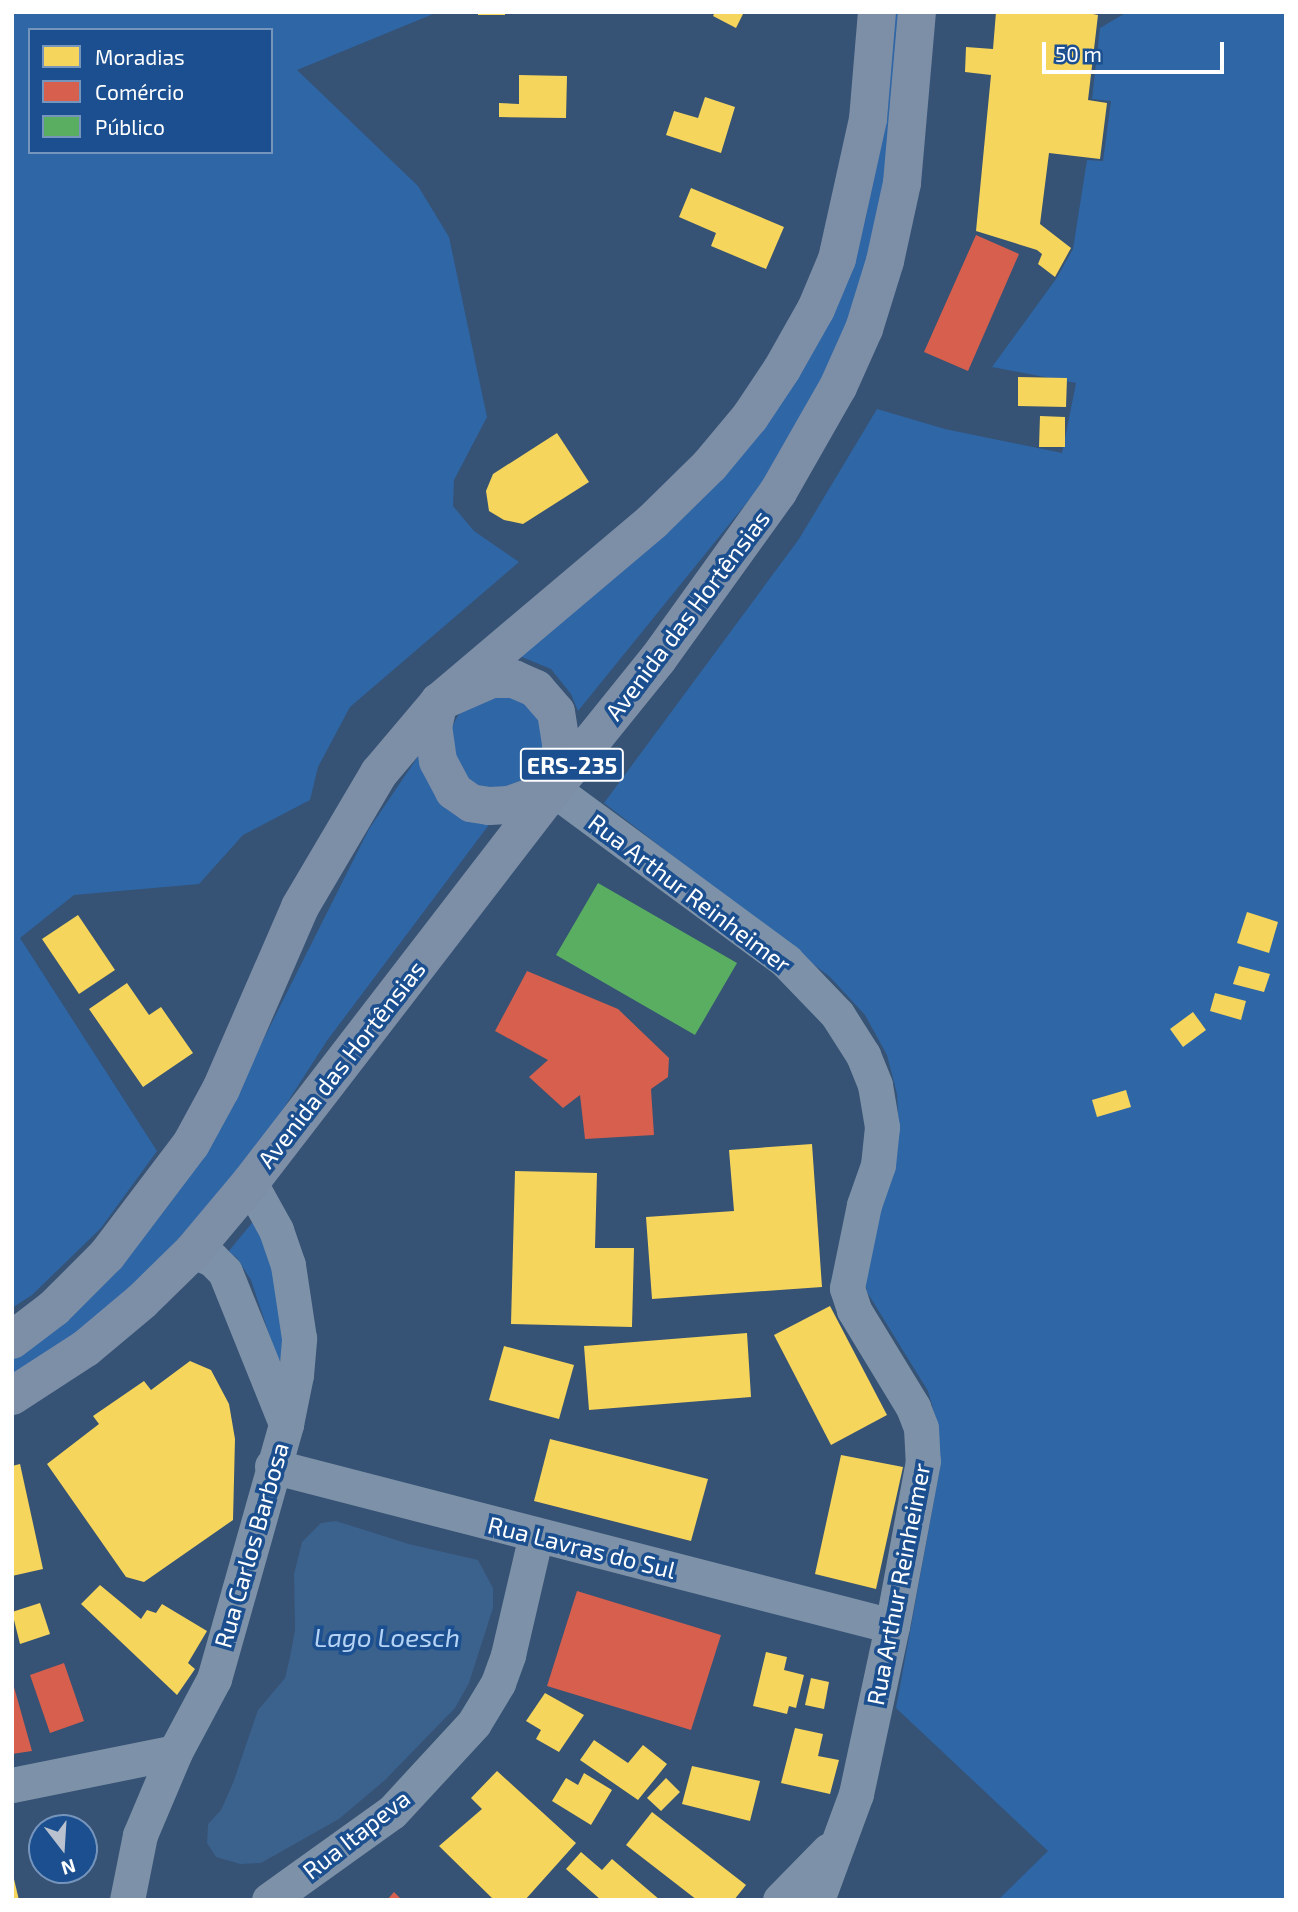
<!DOCTYPE html>
<html>
<head>
<meta charset="utf-8">
<style>
	body { margin:0 }
	#map { position:relative; width:1298px; height:1912px; overflow:hidden; background:#365274; font-family:"Exo 2",sans-serif }
	div>[style] { position:absolute }
	[style*='--x'] { left:calc(var(--x)*1px); top:calc(var(--y)*1px); width:calc(var(--w)*1px); rotate:calc(var(--a)*1deg) }
	.green>* { inset:0; background:#2f66a5 }
	.round { border-radius:50% }
	.water>* { inset:0; background:#3b618d }
	.homes>* { inset:0; background:#f6d55c }
	.shops>* { inset:0; background:#d6604d }
	.public>* { inset:0; background:#5aae61 }
	.minor>* { height:35px; margin:-17.5px; padding:0 17.5px; transform-origin:17.5px; border-radius:17.5px; background:#7d92a8 }
	.major>* { height:38px; margin:-19px; padding:0 19px; transform-origin:19px; border-radius:19px; background:#7d8ea7 }
	span { translate:-50% -50%; white-space:nowrap; text-align:center; line-height:1.15; -webkit-text-stroke:7px #1b4f8f; paint-order:stroke }
	.shield-label span { padding:2px 5px; background:#1b4f8f; border:2px solid; border-radius:5px; -webkit-text-stroke-width:0 }
	.shield-label { font-size:23px; color:#fff; font-weight:700 }
	.street-label { font-size:24px; color:#fff }
	.water-label { font-size:26px; color:#b5d3f5; font-style:italic }
	.frame { position:absolute; inset:0; border:14px solid #fff; pointer-events:none }
	.legend { position:absolute; left:28px; top:28px; width:245px; height:126px; box-sizing:border-box; background:#1b4f8f; border:2px solid #7695bc; margin:0; padding:9px 12px; list-style:none; font-size:21px; color:#fff }
	.legend li { display:flex; align-items:center; gap:14px; height:35px }
	.legend b { width:35px; border:2px solid #7695bc }
	.north { position:absolute; left:28px; top:1814px; width:70px; height:70px; box-sizing:border-box; background:#1b4f8f; border:2px solid #7695bc; border-radius:50%; rotate:163deg; font-size:19px; font-weight:700; line-height:28px; text-align:center; color:#fff }
	.north::after { content:''; display:block; margin:auto; width:24px; height:32px; background:#b9c2ce; clip-path:polygon(50% 0,100% 100%,50% 72%,0 100%) }
	.scale { position:absolute; left:1042px; top:42px; width:182px; height:32px; box-sizing:border-box; border:4px solid #fff; border-top:0; padding-left:9px; font-size:21px; line-height:24px; white-space:nowrap; color:#fff; -webkit-text-stroke:5px #1b4f8f; paint-order:stroke }
</style>
</head>
<body>
<div id="map">
	<div class="green">
		<div style="clip-path:polygon(evenodd,12px 12px,438px 12px,297px 70px,418px 186px,449px 237px,487px 417px,454px 480px,453px 506px,474px 531px,519px 562px,350px 707px,318px 767px,310px 800px,243px 835px,199px 884px,74px 895px,20px 938px,157px 1151px,101px 1228px,32px 1295px,12px 1308px,12px 12px,30px 30px,271px 30px,271px 152px,30px 152px,30px 30px)"></div>
		<div style="clip-path:polygon(894px 12px,905px 12px,887px 183px,848px 330px,788px 446px,753px 495px,578px 711px,571px 694px,551px 669px,517px 655px,677px 520px,865px 221px,884px 125px)"></div>
		<div style="clip-path:polygon(1127px 12px,1286px 12px,1286px 1900px,998px 1900px,1048px 1851px,896px 1708px,940px 1467px,938px 1426px,928px 1391px,867px 1292px,863px 1269px,892px 1175px,899px 1132px,897px 1094px,887px 1055px,865px 1015px,830px 977px,604px 803px,799px 539px,877px 409px,945px 429px,1062px 453px,1076px 383px,992px 367px,1056px 279px,1073px 249px,1087px 160px,1103px 161px,1111px 101px,1092px 99px,1100px 28px)"></div>
		<div class="round" style="left:450px;top:695px;width:94px;height:94px"></div>
		<div style="clip-path:polygon(423px 749px,497px 814px,326px 1042px,253px 1156px,126px 1297px,12px 1379px,12px 1358px,131px 1252px,171px 1202px,232px 1102px,369px 829px)"></div>
		<div style="clip-path:polygon(256px 1218px,266px 1238px,290px 1352px,278px 1361px,251px 1280px,237px 1258px,228px 1252px)"></div>
	</div>
	<div class="water">
		<div style="clip-path:polygon(336px 1521px,409px 1544px,478px 1560px,493px 1588px,493px 1608px,469px 1683px,455px 1708px,385px 1780px,339px 1819px,261px 1863px,240px 1864px,216px 1857px,207px 1843px,208px 1824px,221px 1810px,233px 1783px,258px 1710px,285px 1678px,290px 1657px,295px 1630px,294px 1574px,302px 1542px,321px 1523px)"></div>
	</div>
	<div class="homes">
		<div style="clip-path:polygon(478px 12px,505px 12px,505px 15px,478px 15px)"></div>
		<div style="clip-path:polygon(715px 12px,744px 12px,736px 28px,713px 16px)"></div>
		<div style="clip-path:polygon(996px 12px,1083px 12px,1098px 15px,1088px 100px,1107px 103px,1100px 159px,1049px 153px,1040px 224px,1071px 248px,1055px 277px,1038px 264px,1042px 254px,1037px 250px,976px 231px,991px 75px,965px 72px,966px 47px,993px 49px)"></div>
		<div style="clip-path:polygon(519px 75px,567px 76px,566px 118px,499px 117px,499px 103px,519px 104px)"></div>
		<div style="clip-path:polygon(705px 97px,735px 107px,721px 153px,666px 135px,674px 111px,698px 118px)"></div>
		<div style="clip-path:polygon(691px 188px,784px 227px,766px 269px,711px 246px,716px 233px,679px 217px)"></div>
		<div style="clip-path:polygon(1018px 377px,1067px 378px,1066px 407px,1018px 406px)"></div>
		<div style="clip-path:polygon(1040px 416px,1065px 417px,1065px 447px,1039px 447px)"></div>
		<div style="clip-path:polygon(557px 433px,589px 482px,523px 524px,504px 520px,489px 511px,486px 491px,493px 474px)"></div>
		<div style="clip-path:polygon(1247px 912px,1278px 922px,1269px 953px,1237px 943px)"></div>
		<div style="clip-path:polygon(78px 915px,115px 970px,79px 994px,42px 939px)"></div>
		<div style="clip-path:polygon(1239px 966px,1270px 974px,1264px 992px,1233px 984px)"></div>
		<div style="clip-path:polygon(127px 983px,149px 1015px,161px 1007px,193px 1053px,143px 1087px,89px 1009px)"></div>
		<div style="clip-path:polygon(1215px 993px,1246px 1001px,1241px 1020px,1210px 1011px)"></div>
		<div style="clip-path:polygon(1193px 1012px,1206px 1030px,1183px 1047px,1170px 1029px)"></div>
		<div style="clip-path:polygon(1126px 1090px,1131px 1107px,1097px 1117px,1092px 1100px)"></div>
		<div style="clip-path:polygon(812px 1144px,822px 1287px,652px 1299px,646px 1217px,734px 1211px,729px 1150px)"></div>
		<div style="clip-path:polygon(515px 1171px,597px 1173px,595px 1248px,634px 1248px,632px 1327px,511px 1324px)"></div>
		<div style="clip-path:polygon(830px 1306px,887px 1415px,831px 1445px,774px 1335px)"></div>
		<div style="clip-path:polygon(747px 1333px,751px 1397px,589px 1410px,584px 1346px)"></div>
		<div style="clip-path:polygon(504px 1346px,574px 1365px,559px 1419px,489px 1400px)"></div>
		<div style="clip-path:polygon(190px 1361px,211px 1370px,229px 1404px,235px 1439px,233px 1520px,144px 1582px,126px 1577px,47px 1464px,99px 1424px,93px 1416px,144px 1381px,151px 1390px)"></div>
		<div style="clip-path:polygon(550px 1439px,708px 1479px,691px 1541px,534px 1501px)"></div>
		<div style="clip-path:polygon(841px 1455px,903px 1467px,876px 1589px,815px 1574px)"></div>
		<div style="clip-path:polygon(20px 1464px,43px 1569px,12px 1576px,12px 1466px)"></div>
		<div style="clip-path:polygon(100px 1585px,141px 1619px,147px 1610px,156px 1613px,162px 1604px,207px 1631px,188px 1663px,195px 1669px,177px 1695px,81px 1604px)"></div>
		<div style="clip-path:polygon(40px 1603px,50px 1634px,20px 1644px,12px 1612px)"></div>
		<div style="clip-path:polygon(766px 1652px,787px 1657px,784px 1670px,804px 1675px,796px 1708px,789px 1706px,787px 1714px,753px 1706px)"></div>
		<div style="clip-path:polygon(811px 1678px,829px 1682px,824px 1709px,805px 1705px)"></div>
		<div style="clip-path:polygon(545px 1693px,584px 1715px,559px 1752px,536px 1739px,541px 1730px,526px 1721px)"></div>
		<div style="clip-path:polygon(795px 1728px,823px 1734px,818px 1756px,839px 1760px,830px 1794px,781px 1783px)"></div>
		<div style="clip-path:polygon(594px 1740px,628px 1763px,643px 1745px,667px 1764px,638px 1800px,580px 1760px)"></div>
		<div style="clip-path:polygon(692px 1766px,760px 1781px,750px 1821px,682px 1804px)"></div>
		<div style="clip-path:polygon(497px 1771px,576px 1843px,525px 1900px,494px 1900px,439px 1846px,482px 1809px,471px 1798px)"></div>
		<div style="clip-path:polygon(584px 1773px,612px 1790px,591px 1825px,552px 1801px,566px 1778px,578px 1785px)"></div>
		<div style="clip-path:polygon(666px 1778px,680px 1792px,661px 1811px,647px 1798px)"></div>
		<div style="clip-path:polygon(652px 1812px,746px 1885px,734px 1900px,697px 1900px,626px 1845px)"></div>
		<div style="clip-path:polygon(581px 1852px,602px 1870px,612px 1859px,660px 1900px,601px 1900px,566px 1869px)"></div>
		<div style="clip-path:polygon(12px 1875px,13px 1875px,19px 1900px,12px 1900px)"></div>
	</div>
	<div class="shops">
		<div style="clip-path:polygon(976px 235px,1019px 254px,968px 371px,924px 352px)"></div>
		<div style="clip-path:polygon(527px 971px,618px 1009px,669px 1058px,668px 1077px,651px 1089px,654px 1135px,585px 1139px,580px 1095px,563px 1108px,529px 1077px,548px 1060px,495px 1031px)"></div>
		<div style="clip-path:polygon(577px 1591px,721px 1635px,691px 1730px,547px 1686px)"></div>
		<div style="clip-path:polygon(64px 1663px,84px 1721px,50px 1733px,30px 1675px)"></div>
		<div style="clip-path:polygon(12px 1680px,32px 1751px,12px 1754px)"></div>
		<div style="clip-path:polygon(394px 1892px,402px 1900px,387px 1900px)"></div>
	</div>
	<div class="public">
		<div style="clip-path:polygon(598px 883px,737px 963px,695px 1035px,556px 955px)"></div>
	</div>
	<div class="minor">
		<div style="--x:553;--y:789;--w:290;--a:36.4"></div>
		<div style="--x:786;--y:961;--w:74;--a:46.1"></div>
		<div style="--x:837;--y:1014;--w:49;--a:57.6"></div>
		<div style="--x:863;--y:1055;--w:32;--a:68"></div>
		<div style="--x:875;--y:1085;--w:43;--a:80.5"></div>
		<div style="--x:882;--y:1127;--w:38;--a:96"></div>
		<div style="--x:878;--y:1165;--w:42;--a:109.3"></div>
		<div style="--x:864;--y:1205;--w:85;--a:101.6"></div>
		<div style="--x:847;--y:1288;--w:23;--a:72"></div>
		<div style="--x:854;--y:1310;--w:114;--a:58.7"></div>
		<div style="--x:913;--y:1407;--w:22;--a:69"></div>
		<div style="--x:921;--y:1428;--w:33;--a:87"></div>
		<div style="--x:923;--y:1461;--w:168;--a:100.6"></div>
		<div style="--x:892;--y:1626;--w:172;--a:102.1"></div>
		<div style="--x:856;--y:1794;--w:113;--a:110.2"></div>
		<div style="--x:193;--y:1251;--w:21;--a:23"></div>
		<div style="--x:212;--y:1259;--w:18;--a:45"></div>
		<div style="--x:225;--y:1272;--w:164;--a:68.1"></div>
		<div style="--x:272;--y:1466;--w:640;--a:14.47"></div>
		<div style="--x:12;--y:1785;--w:166;--a:-11.4"></div>
		<div style="--x:127;--y:1900;--w:66;--a:-78.7"></div>
		<div style="--x:140;--y:1835;--w:90;--a:-67.1"></div>
		<div style="--x:175;--y:1752;--w:83;--a:-61.9"></div>
		<div style="--x:214;--y:1679;--w:265;--a:-74.2"></div>
		<div style="--x:286;--y:1424;--w:50;--a:-78.5"></div>
		<div style="--x:296;--y:1375;--w:37;--a:-85"></div>
		<div style="--x:299;--y:1338;--w:74;--a:-98.6"></div>
		<div style="--x:288;--y:1265;--w:37;--a:-109"></div>
		<div style="--x:276;--y:1230;--w:54;--a:-119"></div>
		<div style="--x:269;--y:1900;--w:151;--a:-35.6"></div>
		<div style="--x:392;--y:1812;--w:121;--a:-47.3"></div>
		<div style="--x:474;--y:1723;--w:47;--a:-59"></div>
		<div style="--x:498;--y:1683;--w:30;--a:-70"></div>
		<div style="--x:508;--y:1655;--w:123;--a:-76.9"></div>
		<div style="--x:780;--y:1900;--w:69;--a:-45.6"></div>
	</div>
	<div class="major">
		<div style="--x:492;--y:679;--w:22;--a:0"></div>
		<div style="--x:514;--y:679;--w:24;--a:24"></div>
		<div style="--x:536;--y:689;--w:30;--a:49"></div>
		<div style="--x:556;--y:712;--w:33;--a:81"></div>
		<div style="--x:561;--y:745;--w:28;--a:92"></div>
		<div style="--x:560;--y:773;--w:17;--a:114"></div>
		<div style="--x:553;--y:789;--w:47;--a:160"></div>
		<div style="--x:509;--y:805;--w:20;--a:177"></div>
		<div style="--x:489;--y:806;--w:18;--a:-171"></div>
		<div style="--x:471;--y:803;--w:21;--a:-145"></div>
		<div style="--x:454;--y:791;--w:34;--a:-118"></div>
		<div style="--x:438;--y:761;--w:34;--a:-98"></div>
		<div style="--x:433;--y:727;--w:26;--a:-77"></div>
		<div style="--x:439;--y:702;--w:58;--a:-23.5"></div>
		<div style="--x:12;--y:1340;--w:53;--a:-37.3"></div>
		<div style="--x:54;--y:1308;--w:75;--a:-45"></div>
		<div style="--x:107;--y:1255;--w:139;--a:-52.9"></div>
		<div style="--x:191;--y:1144;--w:63;--a:-61.4"></div>
		<div style="--x:221;--y:1089;--w:198;--a:-66.5"></div>
		<div style="--x:300;--y:907;--w:156;--a:-59.5"></div>
		<div style="--x:379;--y:773;--w:93;--a:-49.8"></div>
		<div style="--x:439;--y:702;--w:280;--a:-40.2"></div>
		<div style="--x:653;--y:521;--w:80;--a:-44.5"></div>
		<div style="--x:710;--y:465;--w:62;--a:-50.2"></div>
		<div style="--x:750;--y:417;--w:58;--a:-56.3"></div>
		<div style="--x:782;--y:369;--w:69;--a:-60.5"></div>
		<div style="--x:816;--y:309;--w:54;--a:-67.2"></div>
		<div style="--x:837;--y:259;--w:143;--a:-77.5"></div>
		<div style="--x:868;--y:119;--w:107;--a:-85.2"></div>
		<div style="--x:12;--y:1396;--w:88;--a:-33"></div>
		<div style="--x:86;--y:1348;--w:73;--a:-40"></div>
		<div style="--x:142;--y:1301;--w:71;--a:-44.4"></div>
		<div style="--x:193;--y:1251;--w:89;--a:-50"></div>
		<div style="--x:250;--y:1183;--w:497;--a:-52.4"></div>
		<div style="--x:553;--y:789;--w:167;--a:-51.1"></div>
		<div style="--x:658;--y:659;--w:206;--a:-54.3"></div>
		<div style="--x:778;--y:492;--w:121;--a:-60.3"></div>
		<div style="--x:838;--y:387;--w:64;--a:-65.9"></div>
		<div style="--x:864;--y:329;--w:71;--a:-72.8"></div>
		<div style="--x:885;--y:261;--w:80;--a:-77.7"></div>
		<div style="--x:902;--y:183;--w:172;--a:-85"></div>
	</div>
	<div class="shield-label">
		<span style="left:572px;top:765px">ERS-235</span>
	</div>
	<div class="street-label">
		<span style="left:687px;top:615px;rotate:-53deg">Avenida das Hortênsias</span>
		<span style="left:690px;top:893px;rotate:37deg">Rua Arthur Reinheimer</span>
		<span style="left:341px;top:1064px;rotate:-52deg">Avenida das Hortênsias</span>
		<span style="left:251px;top:1545px;rotate:-74deg">Rua Carlos Barbosa</span>
		<span style="left:582px;top:1547px;rotate:14deg">Rua Lavras do Sul</span>
		<span style="left:898px;top:1584px;rotate:-79deg">Rua Arthur Reinheimer</span>
		<span style="left:356px;top:1834px;rotate:-38deg">Rua Itapeva</span>
	</div>
	<div class="water-label">
		<span style="left:387px;top:1637px">Lago Loesch</span>
	</div>
	<div class="frame"></div>
	<ul class="legend">
	<li><b style="height:19px;background:#f6d55c"></b>Moradias</li>
	<li><b style="height:19px;background:#d6604d"></b>Comércio</li>
	<li><b style="height:19px;background:#5aae61"></b>Público</li>
	</ul>
	<div class="north">N</div>
	<div class="scale">50 m</div>
</div>
</body>
</html>
